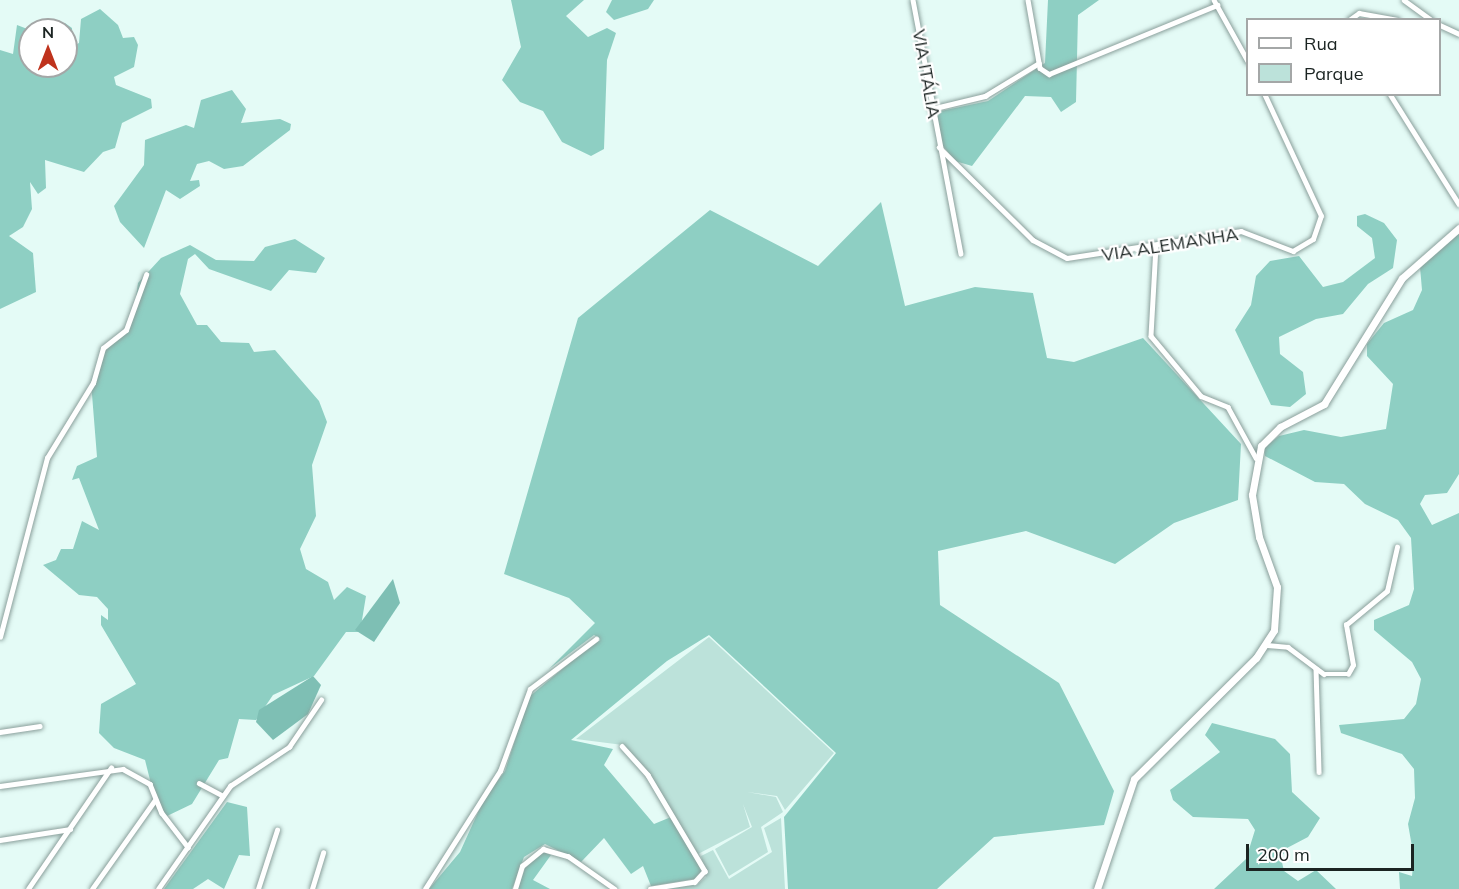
<!DOCTYPE html>
<html>
<head>
<meta charset="utf-8">
<style>
  body { margin:0 }
  #map { position:relative; width:1459px; height:889px; overflow:hidden; background:#e4fbf6; font-family:Mulish,sans-serif }
  div>[style] { position:absolute }
  .green>* { inset:0; background:#bce2da }
  .forest>* { inset:0; background:#8ecfc3 }
  .water>* { inset:0; background:#7ebfb4 }
  .roads { filter:drop-shadow(0 0 2px #8a9f9b) drop-shadow(0 0 2px #8a9f9b) }
  .minor>* { height:4.5px; margin:-2.25px; padding:0 2.25px; transform-origin:2.25px; border-radius:2.25px; background:#fff }
  .secondary>* { height:7px; margin:-3.5px; padding:0 3.5px; transform-origin:3.5px; border-radius:3.5px; background:#fff }
  span { translate:-50% -50%; white-space:nowrap; text-align:center; line-height:1.15; -webkit-text-stroke:4.5px #fff; paint-order:stroke }
  .street-label { font-size:18px; color:#1b2422 }
  .legend { position:absolute; left:1246px; top:18px; width:195px; height:78px; box-sizing:border-box; background:#fff; border:2px solid #a4a7a7; margin:0; padding:8px 10px; list-style:none; font-size:18px; color:#1b2422 }
  .legend li { display:flex; align-items:center; gap:12px; height:30px }
  .legend b { width:30px; border:2px solid #a4a7a7 }
  .north { position:absolute; left:18px; top:18px; width:60px; height:60px; box-sizing:border-box; background:#fff; border:2px solid #a4a7a7; border-radius:50%; rotate:0deg; font-size:16px; font-weight:700; line-height:24px; text-align:center; color:#1b2422 }
  .north::after { content:''; display:block; margin:auto; width:21px; height:27px; background:#bf331d; clip-path:polygon(50% 0,100% 100%,50% 72%,0 100%) }
  .scale { position:absolute; left:1246px; top:844px; width:168px; height:27px; box-sizing:border-box; border:3px solid #1b2422; border-top:0; padding-left:8px; font-size:18px; line-height:21px; white-space:nowrap; color:#1b2422; -webkit-text-stroke:4px #fff; paint-order:stroke }
</style>
</head>
<body>
<div id="map">
  <div class="green">
    <div style="clip-path:polygon(709px 637px,834px 753px,785px 810px,777px 796px,747px 792px,776px 797px,783px 812px,761px 827px,768px 852px,729px 876px,715px 849px,752px 827px,743px 804px,750px 827px,698px 854px,648px 772px,623px 745px,576px 739px)"></div>
    <div style="clip-path:polygon(781px 818px,785px 889px,661px 889px,697px 885px,706px 877px,701px 856px,713px 850px,729px 879px,772px 852px,764px 828px)"></div>
  </div>
  <div class="forest">
    <div style="clip-path:polygon(511px 0,584px 0,566px 16px,588px 37px,607px 28px,616px 33px,607px 60px,604px 149px,591px 156px,562px 142px,543px 111px,520px 102px,502px 80px,521px 47px)"></div>
    <div style="clip-path:polygon(612px 0,654px 0,648px 9px,614px 20px,606px 12px)"></div>
    <div style="clip-path:polygon(1048px 0,1099px 0,1078px 15px,1076px 102px,1061px 112px,1051px 97px,1025px 96px,972px 166px,955px 161px,936px 137px,936px 112px,988px 101px,1045px 63px)"></div>
    <div style="clip-path:polygon(100px 9px,118px 25px,123px 38px,134px 37px,138px 45px,134px 67px,114px 77px,116px 85px,151px 99px,152px 108px,122px 123px,115px 148px,103px 152px,84px 172px,45px 160px,46px 188px,38px 194px,30px 182px,32px 209px,23px 227px,9px 236px,33px 253px,36px 292px,0 309px,0 50px,13px 54px,17px 25px,30px 30px,30px 66px,66px 66px,65px 23px,72px 28px,73px 46px,79px 43px,81px 19px)"></div>
    <div style="clip-path:polygon(232px 90px,246px 109px,241px 123px,280px 119px,291px 124px,290px 130px,243px 166px,224px 169px,209px 161px,197px 164px,190px 181px,199px 180px,200px 186px,180px 199px,166px 190px,144px 248px,120px 222px,114px 206px,144px 165px,145px 140px,186px 125px,194px 128px,201px 100px)"></div>
    <div style="clip-path:polygon(881px 202px,905px 306px,975px 287px,1033px 293px,1047px 358px,1074px 362px,1143px 338px,1241px 444px,1238px 500px,1174px 523px,1115px 564px,1026px 531px,938px 551px,940px 605px,1059px 683px,1114px 791px,1104px 825px,994px 837px,937px 889px,788px 889px,784px 817px,836px 753px,709px 635px,667px 661px,571px 740px,613px 749px,604px 765px,654px 824px,671px 817px,702px 871px,694px 879px,651px 886px,643px 866px,631px 874px,604px 838px,581px 862px,545px 844px,524px 857px,512px 889px,429px 889px,460px 852px,484px 799px,505px 771px,529px 697px,599px 638px,594px 635px,549px 669px,595px 623px,569px 598px,504px 574px,578px 318px,710px 210px,818px 266px)"></div>
    <div style="clip-path:polygon(1365px 214px,1384px 223px,1397px 240px,1393px 268px,1368px 284px,1343px 314px,1316px 319px,1279px 337px,1280px 354px,1303px 372px,1306px 394px,1290px 407px,1271px 405px,1235px 330px,1251px 305px,1256px 276px,1270px 261px,1299px 256px,1323px 287px,1343px 282px,1375px 258px,1372px 238px,1357px 226px,1357px 216px)"></div>
    <div style="clip-path:polygon(1459px 226px,1459px 474px,1447px 493px,1425px 495px,1420px 504px,1432px 525px,1459px 513px,1459px 889px,1400px 889px,1399px 872px,1412px 876px,1414px 858px,1408px 824px,1415px 798px,1414px 769px,1402px 754px,1341px 733px,1339px 725px,1404px 719px,1416px 704px,1421px 679px,1412px 662px,1374px 630px,1374px 620px,1409px 605px,1414px 589px,1411px 538px,1398px 520px,1365px 504px,1344px 484px,1315px 482px,1265px 456px,1264px 448px,1279px 436px,1304px 430px,1341px 437px,1386px 429px,1393px 384px,1367px 356px,1367px 344px,1384px 323px,1413px 310px,1422px 290px,1420px 267px)"></div>
    <div style="clip-path:polygon(295px 239px,325px 258px,316px 273px,289px 270px,271px 291px,209px 269px,195px 254px,188px 259px,180px 294px,197px 325px,207px 325px,221px 342px,249px 343px,254px 352px,275px 350px,319px 401px,327px 422px,312px 465px,316px 516px,300px 549px,306px 569px,328px 582px,334px 600px,347px 587px,366px 596px,360px 632px,346px 632px,314px 676px,273px 695px,256px 720px,239px 719px,228px 758px,219px 760px,192px 804px,167px 816px,158px 812px,145px 760px,114px 748px,99px 733px,101px 704px,136px 684px,101px 625px,101px 615px,108px 620px,108px 609px,97px 597px,79px 595px,43px 565px,56px 560px,61px 549px,73px 549px,82px 521px,99px 530px,79px 478px,72px 480px,77px 466px,97px 457px,91px 382px,103px 347px,123px 331px,134px 311px,138px 283px,161px 258px,190px 245px,216px 260px,254px 261px,265px 247px)"></div>
    <div style="clip-path:polygon(1212px 723px,1275px 739px,1290px 754px,1292px 792px,1320px 818px,1308px 837px,1287px 848px,1281px 858px,1284px 871px,1298px 881px,1316px 870px,1336px 889px,1214px 889px,1246px 859px,1255px 830px,1248px 819px,1193px 817px,1173px 800px,1170px 790px,1220px 752px,1205px 735px)"></div>
    <div style="clip-path:polygon(227px 802px,247px 807px,250px 856px,239px 855px,224px 889px,208px 879px,193px 889px,164px 889px)"></div>
    <div style="clip-path:polygon(543px 852px,551px 855px,533px 880px,550px 889px,518px 889px,525px 868px)"></div>
  </div>
  <div class="water">
    <div style="clip-path:polygon(393px 579px,400px 603px,374px 642px,355px 630px)"></div>
    <div style="clip-path:polygon(313px 676px,321px 685px,308px 714px,273px 740px,256px 722px,259px 710px)"></div>
  </div>
  <div class="roads">
    <div class="minor">
      <div style="left:913px;top:0;width:258px;rotate:79.3deg"></div>
      <div style="left:1028px;top:0;width:69px;rotate:80deg"></div>
      <div style="left:1040px;top:68px;width:11px;rotate:34deg"></div>
      <div style="left:1049px;top:74px;width:182px;rotate:-22.3deg"></div>
      <div style="left:1214px;top:0;width:70px;rotate:60.9deg"></div>
      <div style="left:1404px;top:0;width:34px;rotate:36deg"></div>
      <div style="left:1349px;top:20px;width:12px;rotate:-35deg"></div>
      <div style="left:1359px;top:13px;width:39px;rotate:10deg"></div>
      <div style="left:1440px;top:25px;width:21px;rotate:25deg"></div>
      <div style="left:1390px;top:94px;width:130px;rotate:57.9deg"></div>
      <div style="left:931px;top:109px;width:56px;rotate:-13.5deg"></div>
      <div style="left:985px;top:96px;width:63px;rotate:-31.4deg"></div>
      <div style="left:939px;top:147px;width:132px;rotate:44.7deg"></div>
      <div style="left:1033px;top:240px;width:38px;rotate:28deg"></div>
      <div style="left:1067px;top:258px;width:176px;rotate:-8.8deg"></div>
      <div style="left:1241px;top:231px;width:56px;rotate:21deg"></div>
      <div style="left:1293px;top:251px;width:23px;rotate:-31deg"></div>
      <div style="left:1313px;top:239px;width:24px;rotate:-71deg"></div>
      <div style="left:1321px;top:216px;width:135px;rotate:-115deg"></div>
      <div style="left:1156px;top:246px;width:90px;rotate:93.2deg"></div>
      <div style="left:1151px;top:336px;width:78px;rotate:50.2deg"></div>
      <div style="left:1201px;top:396px;width:29px;rotate:22deg"></div>
      <div style="left:1228px;top:407px;width:58px;rotate:61.2deg"></div>
      <div style="left:0;top:637px;width:185px;rotate:-75.3deg"></div>
      <div style="left:47px;top:458px;width:88px;rotate:-58.5deg"></div>
      <div style="left:93px;top:383px;width:36px;rotate:-74deg"></div>
      <div style="left:103px;top:348px;width:29px;rotate:-38deg"></div>
      <div style="left:126px;top:330px;width:59px;rotate:-70deg"></div>
      <div style="left:1267px;top:645px;width:21px;rotate:5deg"></div>
      <div style="left:1288px;top:647px;width:45px;rotate:36.9deg"></div>
      <div style="left:1324px;top:674px;width:24px"></div>
      <div style="left:1348px;top:674px;width:10px;rotate:-61deg"></div>
      <div style="left:1353px;top:665px;width:41px;rotate:-99.9deg"></div>
      <div style="left:1346px;top:625px;width:53px;rotate:-39.7deg"></div>
      <div style="left:1387px;top:591px;width:45px;rotate:-77.2deg"></div>
      <div style="left:1316px;top:669px;width:103px;rotate:88.3deg"></div>
      <div style="left:0;top:732px;width:40px;rotate:-8.5deg"></div>
      <div style="left:622px;top:746px;width:39px;rotate:48deg"></div>
      <div style="left:648px;top:775px;width:112px;rotate:59.3deg"></div>
      <div style="left:705px;top:871px;width:15px;rotate:132deg"></div>
      <div style="left:695px;top:882px;width:45px;rotate:171deg"></div>
      <div style="left:199px;top:783px;width:27px;rotate:28deg"></div>
      <div style="left:0;top:786px;width:124px;rotate:-7.9deg"></div>
      <div style="left:123px;top:769px;width:31px;rotate:29deg"></div>
      <div style="left:150px;top:784px;width:31px;rotate:68deg"></div>
      <div style="left:162px;top:813px;width:43px;rotate:52.6deg"></div>
      <div style="left:0;top:840px;width:71px;rotate:-8.9deg"></div>
      <div style="left:28px;top:889px;width:147px;rotate:-55.6deg"></div>
      <div style="left:92px;top:889px;width:109px;rotate:-54.7deg"></div>
      <div style="left:158px;top:889px;width:126px;rotate:-55deg"></div>
      <div style="left:230px;top:786px;width:71px;rotate:-33.5deg"></div>
      <div style="left:289px;top:747px;width:57px;rotate:-55.8deg"></div>
      <div style="left:258px;top:889px;width:62px;rotate:-72.1deg"></div>
      <div style="left:312px;top:889px;width:38px;rotate:-73deg"></div>
      <div style="left:425px;top:889px;width:140px;rotate:-57.6deg"></div>
      <div style="left:500px;top:771px;width:87px;rotate:-69.9deg"></div>
      <div style="left:530px;top:689px;width:83px;rotate:-37.1deg"></div>
      <div style="left:515px;top:889px;width:24px;rotate:-73deg"></div>
      <div style="left:522px;top:866px;width:27px;rotate:-39deg"></div>
      <div style="left:543px;top:849px;width:26px;rotate:16deg"></div>
      <div style="left:568px;top:856px;width:57px;rotate:35.1deg"></div>
    </div>
    <div class="secondary">
      <div style="left:1097px;top:889px;width:116px;rotate:-71.4deg"></div>
      <div style="left:1134px;top:779px;width:172px;rotate:-44.8deg"></div>
      <div style="left:1256px;top:658px;width:33px;rotate:-57deg"></div>
      <div style="left:1274px;top:630px;width:43px;rotate:-86deg"></div>
      <div style="left:1277px;top:587px;width:53px;rotate:-109.8deg"></div>
      <div style="left:1259px;top:537px;width:43px;rotate:-99.5deg"></div>
      <div style="left:1252px;top:495px;width:50px;rotate:-79.6deg"></div>
      <div style="left:1261px;top:446px;width:27px;rotate:-45deg"></div>
      <div style="left:1280px;top:427px;width:50px;rotate:-27.6deg"></div>
      <div style="left:1324px;top:404px;width:148px;rotate:-58.2deg"></div>
      <div style="left:1402px;top:278px;width:76px;rotate:-41.3deg"></div>
    </div>
  </div>
  <div class="street-label">
    <span style="left:926px;top:74px;rotate:80deg">VIA ITÁLIA</span>
    <span style="left:1170px;top:245px;rotate:-9deg">VIA ALEMANHA</span>
  </div>
  <ul class="legend">
  <li><b style="height:8px;background:#fff"></b>Rua</li>
  <li><b style="height:16px;background:#bce2da"></b>Parque</li>
  </ul>
  <div class="north">N</div>
  <div class="scale">200 m</div>
</div>
</body>
</html>
